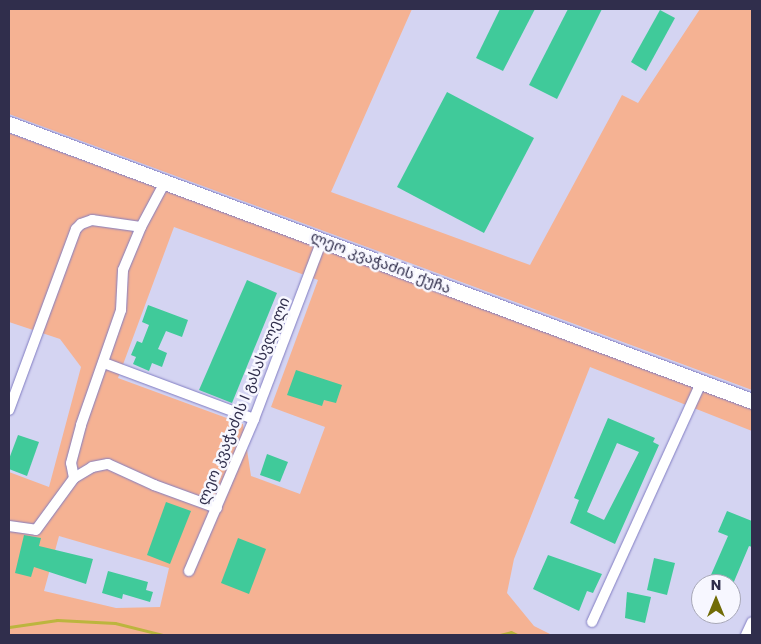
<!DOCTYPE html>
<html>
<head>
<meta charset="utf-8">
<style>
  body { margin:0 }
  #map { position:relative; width:761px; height:644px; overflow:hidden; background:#d4d4f2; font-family:Poppins,"Noto Sans Georgian",sans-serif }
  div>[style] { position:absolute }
  .green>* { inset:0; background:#f5b293 }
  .stream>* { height:3px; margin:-1.5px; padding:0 1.5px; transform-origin:1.5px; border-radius:1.5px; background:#bcb53e }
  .building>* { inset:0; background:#40ca9a }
  .roads { filter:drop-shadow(0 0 1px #807cc2) drop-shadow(0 0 1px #807cc2) }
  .street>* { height:10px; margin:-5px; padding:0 5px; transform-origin:5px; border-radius:5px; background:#fff }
  .secondary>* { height:15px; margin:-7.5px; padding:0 7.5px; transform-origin:7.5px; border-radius:7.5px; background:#fff }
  span { translate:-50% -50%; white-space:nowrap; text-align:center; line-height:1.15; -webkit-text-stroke:5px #f7f7ff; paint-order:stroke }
  .street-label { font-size:15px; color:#302e4c }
  .frame { position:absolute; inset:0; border:10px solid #302e4c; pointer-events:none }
  .north { position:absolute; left:691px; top:574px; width:50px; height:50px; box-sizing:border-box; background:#f7f7ff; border:1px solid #a7a7b7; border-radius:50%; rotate:0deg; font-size:14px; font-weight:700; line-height:20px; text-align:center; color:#302e4c }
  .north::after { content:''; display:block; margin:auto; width:18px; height:22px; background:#716c07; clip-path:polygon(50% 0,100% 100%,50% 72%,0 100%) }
</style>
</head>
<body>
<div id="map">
  <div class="green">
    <div style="clip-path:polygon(9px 9px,412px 9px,331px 192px,530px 265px,622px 95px,638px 103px,700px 9px,752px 9px,752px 390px,9px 114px)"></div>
    <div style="clip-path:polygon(evenodd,9px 133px,752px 407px,752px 431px,590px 367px,514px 559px,507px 593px,534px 626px,552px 635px,9px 635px,9px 472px,49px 487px,81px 367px,60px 339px,9px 322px,9px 133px,174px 227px,318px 280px,271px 407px,325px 427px,300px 494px,251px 476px,243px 424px,118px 378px,174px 227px,9px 133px,59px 536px,169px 568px,160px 607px,116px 608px,44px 591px,59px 536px)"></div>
  </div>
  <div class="stream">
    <div style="left:9px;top:627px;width:49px;rotate:-8.3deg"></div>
    <div style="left:57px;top:620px;width:58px;rotate:3deg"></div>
    <div style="left:115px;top:623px;width:49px;rotate:14deg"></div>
    <div style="left:500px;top:635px;width:11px;rotate:-15deg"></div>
    <div style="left:511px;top:632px;width:7px;rotate:27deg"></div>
  </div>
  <div class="building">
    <div style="clip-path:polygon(500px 9px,535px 9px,503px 71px,476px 58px)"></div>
    <div style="clip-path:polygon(568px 9px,602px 9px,557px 99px,529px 85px)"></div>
    <div style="clip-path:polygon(660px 10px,675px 18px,646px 71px,631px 62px)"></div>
    <div style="clip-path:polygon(447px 92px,534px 138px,484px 233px,397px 187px)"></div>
    <div style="clip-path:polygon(247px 280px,277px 293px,232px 403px,199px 390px)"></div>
    <div style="clip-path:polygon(148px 305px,188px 320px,182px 337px,166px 331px,158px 349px,167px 353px,162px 367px,152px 363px,149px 371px,133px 364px,136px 357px,131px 355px,137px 341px,142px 343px,149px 325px,142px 322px)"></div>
    <div style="clip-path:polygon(296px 370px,342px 385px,336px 403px,324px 400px,322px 406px,287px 395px)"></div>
    <div style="clip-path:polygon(evenodd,608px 418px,655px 438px,653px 442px,659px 445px,615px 544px,570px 523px,579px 500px,574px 498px,608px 418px,617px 443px,639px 452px,604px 520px,587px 512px,617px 443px)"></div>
    <div style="clip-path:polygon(18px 435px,39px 442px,27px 476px,9px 469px,9px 459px)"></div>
    <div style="clip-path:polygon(267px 454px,288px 462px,280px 482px,260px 475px)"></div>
    <div style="clip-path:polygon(166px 502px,191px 511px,170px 564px,147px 555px)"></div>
    <div style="clip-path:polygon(727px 511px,752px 521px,752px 547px,749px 546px,733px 584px,707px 584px,728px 536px,718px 532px)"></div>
    <div style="clip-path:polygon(24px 535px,41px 538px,39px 546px,93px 559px,86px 584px,34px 567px,31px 577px,15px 573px)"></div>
    <div style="clip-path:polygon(238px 538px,266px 549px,249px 594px,221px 583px)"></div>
    <div style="clip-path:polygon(548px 555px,602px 574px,593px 593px,587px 591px,579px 611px,533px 589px)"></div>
    <div style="clip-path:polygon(654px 558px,675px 563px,667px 595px,647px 590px)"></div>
    <div style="clip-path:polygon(108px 571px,148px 582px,146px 590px,153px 592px,150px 602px,123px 594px,122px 599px,102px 593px)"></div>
    <div style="clip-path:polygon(627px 592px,651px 597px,645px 623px,625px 618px)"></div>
  </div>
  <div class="roads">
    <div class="street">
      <div style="left:104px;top:363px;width:160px;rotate:20.5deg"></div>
      <div style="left:9px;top:410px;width:193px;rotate:-69.7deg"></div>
      <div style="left:76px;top:229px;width:7px;rotate:-45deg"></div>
      <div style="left:81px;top:224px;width:12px;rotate:-20deg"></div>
      <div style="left:92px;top:220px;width:49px;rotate:8.1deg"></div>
      <div style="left:141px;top:227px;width:51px;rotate:-61.9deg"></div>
      <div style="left:74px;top:478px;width:15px;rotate:-101deg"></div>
      <div style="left:71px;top:463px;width:39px;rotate:-75deg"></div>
      <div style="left:81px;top:425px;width:122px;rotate:-70.8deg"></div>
      <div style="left:121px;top:310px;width:40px;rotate:-87.1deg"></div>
      <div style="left:123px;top:270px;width:47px;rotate:-67.3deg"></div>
      <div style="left:9px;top:526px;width:27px;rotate:8deg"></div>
      <div style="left:36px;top:530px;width:64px;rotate:-53.8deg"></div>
      <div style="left:74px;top:478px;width:21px;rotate:-31deg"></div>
      <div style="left:92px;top:467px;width:16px;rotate:-11deg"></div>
      <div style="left:108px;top:464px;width:51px;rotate:24.5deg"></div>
      <div style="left:154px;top:485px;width:67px;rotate:20.1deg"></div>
      <div style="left:189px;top:571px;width:165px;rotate:-66.8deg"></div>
      <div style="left:254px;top:419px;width:191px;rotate:-69.2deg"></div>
      <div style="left:592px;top:622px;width:263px;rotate:-65.5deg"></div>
      <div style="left:746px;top:635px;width:14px;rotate:-65deg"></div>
    </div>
    <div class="secondary">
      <div style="left:9px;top:124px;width:793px;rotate:20.45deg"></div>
    </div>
  </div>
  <div class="street-label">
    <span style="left:381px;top:262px;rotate:21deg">ლეო კვაჭაძის ქუჩა</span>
    <span style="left:243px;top:401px;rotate:-68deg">ლეო კვაჭაძის I გასასვლელი</span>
  </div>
  <div class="frame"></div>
  <div class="north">N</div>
</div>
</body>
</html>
